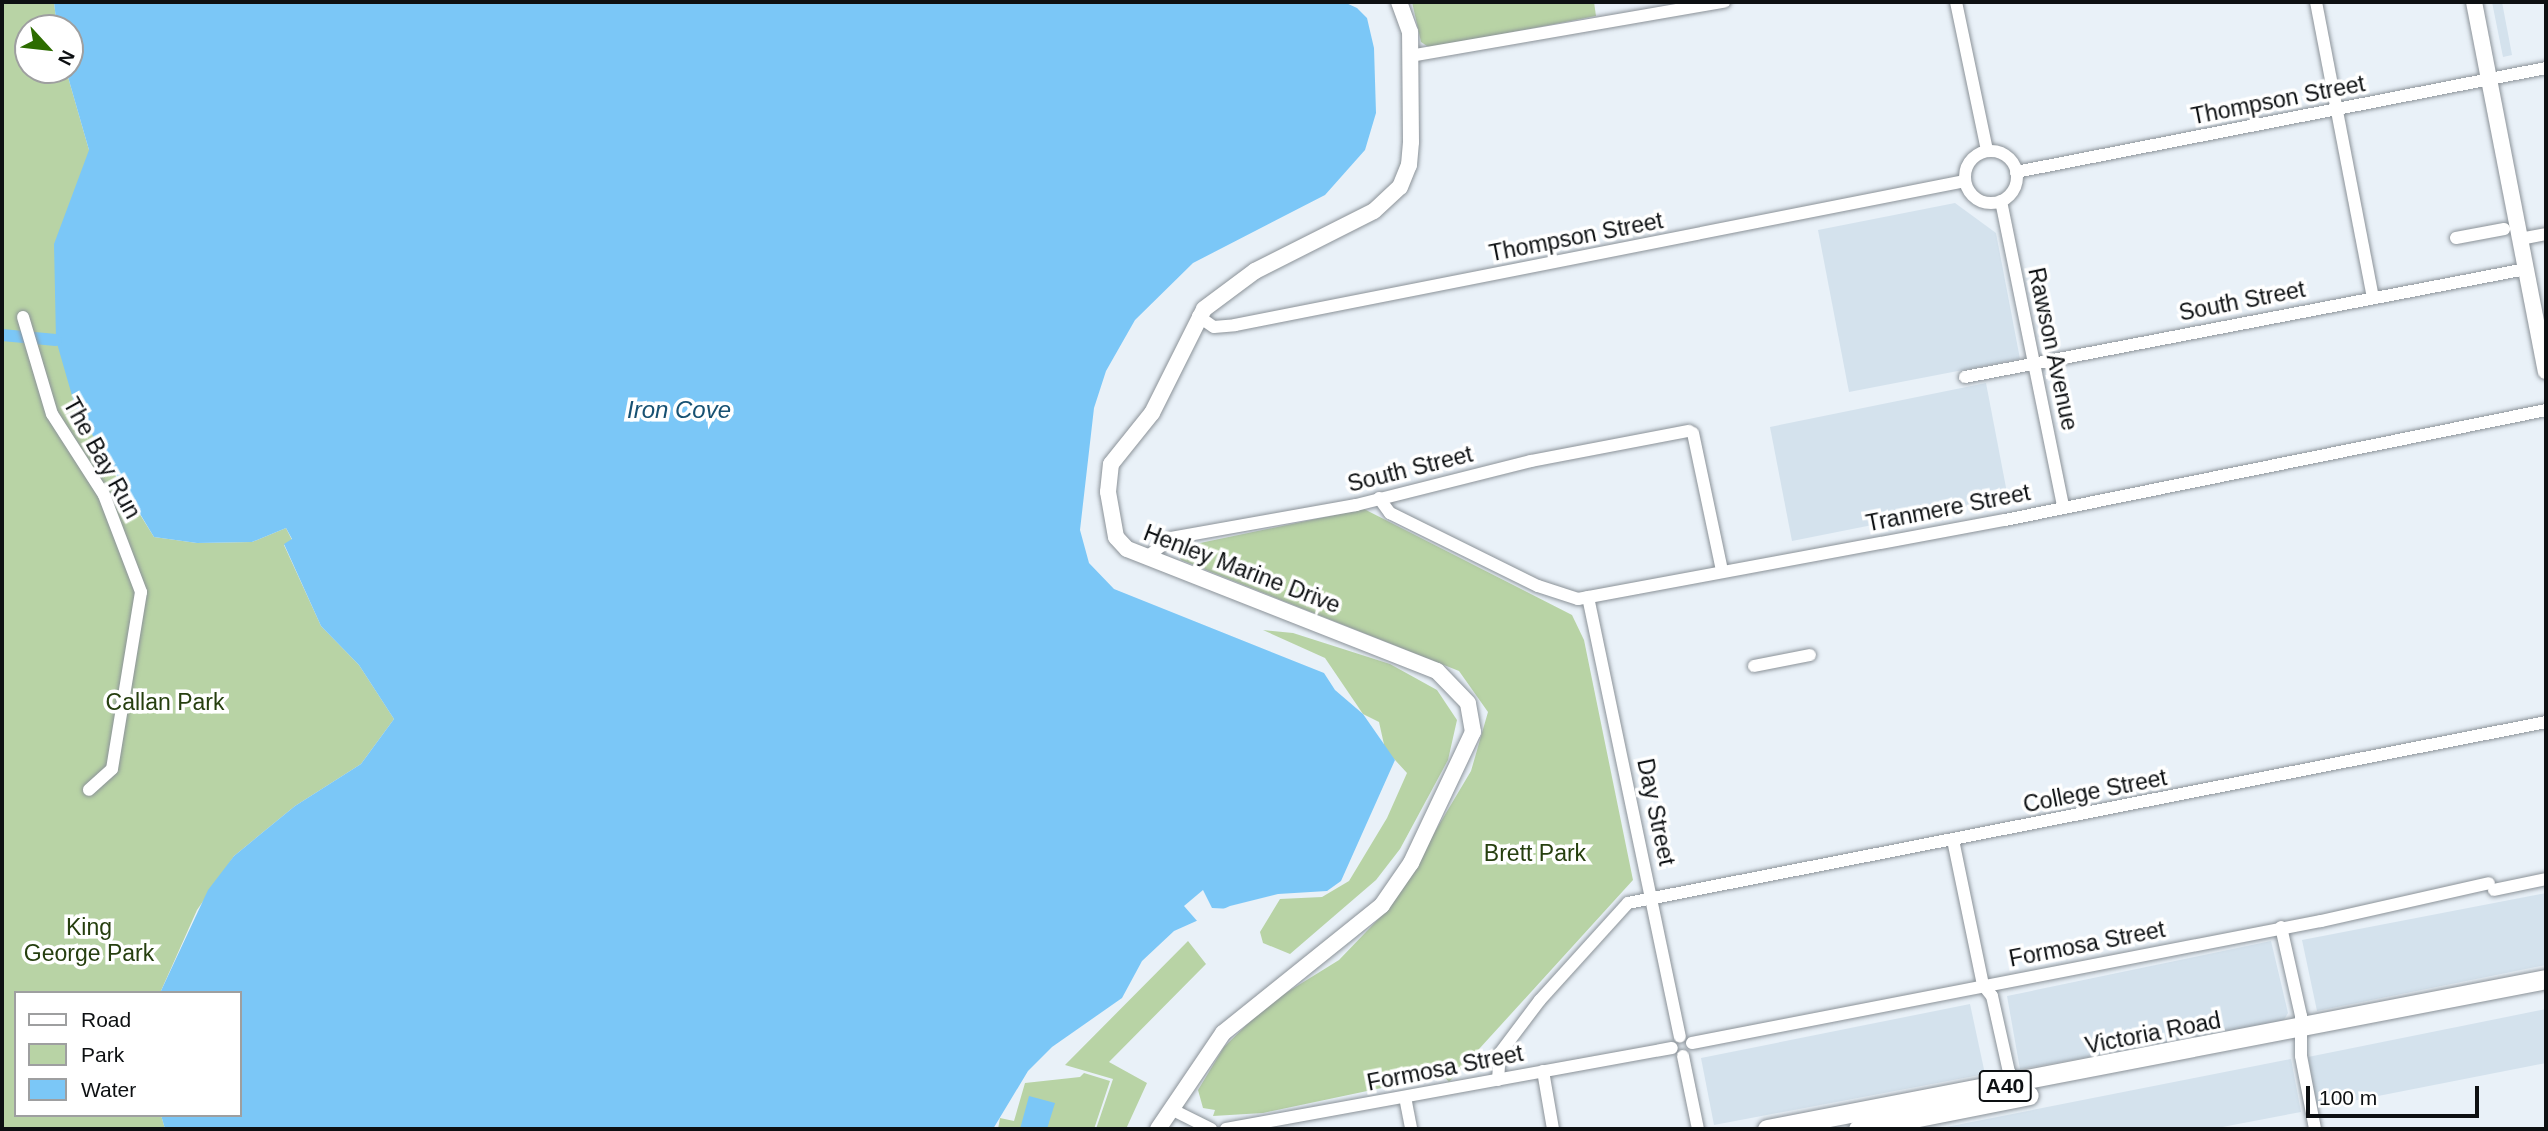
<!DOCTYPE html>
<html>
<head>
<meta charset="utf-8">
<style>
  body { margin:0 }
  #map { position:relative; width:2548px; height:1131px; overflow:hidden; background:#e9f1f8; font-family:Arial,sans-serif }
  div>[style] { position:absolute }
  .built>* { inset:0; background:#d4e2ed }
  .green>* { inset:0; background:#b8d3a5 }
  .water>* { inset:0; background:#7bc7f7 }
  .pier>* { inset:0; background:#e9f1f8 }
  .canal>* { height:12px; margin:-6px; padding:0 6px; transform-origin:6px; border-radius:6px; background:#7bc7f7 }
  .roads { filter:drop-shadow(0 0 2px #8b9298) drop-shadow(0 0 2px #8b9298) }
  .minor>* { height:12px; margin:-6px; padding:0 6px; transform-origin:6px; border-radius:6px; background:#fff }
  .minor>.ring { margin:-6px; padding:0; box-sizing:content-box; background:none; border:12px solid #fff; border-radius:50% }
  .major>* { height:16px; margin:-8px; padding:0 8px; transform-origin:8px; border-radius:8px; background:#fff }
  .highway>* { height:19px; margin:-9.5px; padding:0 9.5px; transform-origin:9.5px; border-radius:9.5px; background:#fff }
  span { translate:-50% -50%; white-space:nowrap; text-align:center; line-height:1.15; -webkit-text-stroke:7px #fff; paint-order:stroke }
  .shield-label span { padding:2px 5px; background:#fff; border:2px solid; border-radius:5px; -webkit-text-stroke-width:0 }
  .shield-label { font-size:21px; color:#0d1012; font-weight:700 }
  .street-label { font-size:23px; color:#0d1012 }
  .park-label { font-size:23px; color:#263f0f }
  .water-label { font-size:24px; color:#175172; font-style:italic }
  .frame { position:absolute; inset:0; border:4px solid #0d1012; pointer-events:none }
  .legend { position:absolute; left:14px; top:991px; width:228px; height:126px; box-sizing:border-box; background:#fff; border:2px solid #9e9fa0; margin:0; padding:9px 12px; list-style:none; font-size:21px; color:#0d1012 }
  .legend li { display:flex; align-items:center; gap:14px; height:35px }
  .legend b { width:35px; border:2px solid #9e9fa0 }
  .north { position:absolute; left:14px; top:14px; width:70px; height:70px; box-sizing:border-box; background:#fff; border:2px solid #9e9fa0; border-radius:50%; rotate:117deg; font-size:19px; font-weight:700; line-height:28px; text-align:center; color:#0d1012 }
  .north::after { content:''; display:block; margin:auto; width:24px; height:32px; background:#2d6c00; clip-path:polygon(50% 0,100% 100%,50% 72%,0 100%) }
  .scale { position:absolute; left:2306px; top:1086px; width:173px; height:32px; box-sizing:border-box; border:4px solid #0d1012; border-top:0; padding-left:9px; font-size:21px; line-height:24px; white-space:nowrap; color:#0d1012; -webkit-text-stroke:5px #fff; paint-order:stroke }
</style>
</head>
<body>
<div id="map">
  <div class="built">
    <div style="clip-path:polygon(2492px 2px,2502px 2px,2512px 55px,2503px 57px)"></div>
    <div style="clip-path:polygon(1955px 203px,1996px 233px,2020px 359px,1849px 392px,1818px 230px)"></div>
    <div style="clip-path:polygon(1986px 383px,2008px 498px,1792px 541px,1770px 427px)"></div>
    <div style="clip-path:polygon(2546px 893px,2546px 965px,2317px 1011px,2302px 940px)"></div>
    <div style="clip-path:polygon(2271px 941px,2288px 1013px,2282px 1023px,2020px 1069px,2007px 996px)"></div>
    <div style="clip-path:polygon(1970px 1004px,1985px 1074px,1714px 1125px,1701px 1058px)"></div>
    <div style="clip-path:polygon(2546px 1009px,2546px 1063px,2317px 1108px,2308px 1057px)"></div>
    <div style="clip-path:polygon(2291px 1059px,2301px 1112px,2212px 1129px,1936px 1129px)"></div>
  </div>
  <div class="green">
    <div style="clip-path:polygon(2px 2px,54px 2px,57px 28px,28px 28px,28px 70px,66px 70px,89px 150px,101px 452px,154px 537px,197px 543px,252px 542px,286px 528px,292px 540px,284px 545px,321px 626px,359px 665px,394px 719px,361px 764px,295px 806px,234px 856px,197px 910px,160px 993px,16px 993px,16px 1115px,161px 1115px,165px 1129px,2px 1129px)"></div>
    <div style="clip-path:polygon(1412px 2px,1594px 2px,1596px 16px,1430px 48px,1421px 42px)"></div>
    <div style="clip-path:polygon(1364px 509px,1572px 615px,1584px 640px,1633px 880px,1449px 1082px,1443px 1075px,1263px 1113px,1213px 1116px,1215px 1110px,1203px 1108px,1198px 1090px,1224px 1047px,1268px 1004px,1339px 960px,1390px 907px,1471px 771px,1488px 712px,1459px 671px,1181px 560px,1176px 548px)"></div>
    <div style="clip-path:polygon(1263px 630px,1293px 633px,1390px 664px,1437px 690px,1457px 720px,1448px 760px,1400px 849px,1376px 880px,1290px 954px,1263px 943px,1260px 932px,1280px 899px,1322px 897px,1349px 881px,1387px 818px,1407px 773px,1385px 749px,1379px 722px,1363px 714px,1325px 658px)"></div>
    <div style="clip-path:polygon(1188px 941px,1206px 964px,1109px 1062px,1147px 1083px,1126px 1129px,1096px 1129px,1113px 1079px,1065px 1065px)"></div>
    <div style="clip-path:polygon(1084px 1073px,1110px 1081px,1094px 1129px,998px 1129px,1000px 1118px,1014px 1121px,1025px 1083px,1080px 1077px)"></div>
  </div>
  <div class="water">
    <div style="clip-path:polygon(54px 2px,1344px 2px,1357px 8px,1367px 18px,1374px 48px,1376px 113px,1365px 150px,1325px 195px,1193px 263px,1135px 320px,1106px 371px,1094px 408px,1080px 530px,1089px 563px,1114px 589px,1324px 673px,1335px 690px,1363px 714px,1395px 760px,1341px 881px,1327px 891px,1278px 894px,1230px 906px,1174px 931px,1142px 961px,1122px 998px,1052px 1047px,1028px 1071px,993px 1129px,165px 1129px,161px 1115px,240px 1115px,240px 993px,160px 993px,208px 890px,234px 856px,295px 806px,361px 764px,394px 719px,359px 665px,321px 626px,284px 544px,292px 539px,286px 528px,252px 542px,197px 543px,154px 537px,75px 406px,56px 340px,54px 244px,89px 150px,66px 70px,70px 70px,70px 28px,57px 28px)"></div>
    <div style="clip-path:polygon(1029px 1096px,1055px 1103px,1047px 1129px,1020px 1129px)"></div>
  </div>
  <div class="pier">
    <div style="clip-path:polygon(1203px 890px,1212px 908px,1232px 909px,1198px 922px,1184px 906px)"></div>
  </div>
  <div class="canal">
    <div style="left:2px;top:335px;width:54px;rotate:5.3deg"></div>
  </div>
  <div class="roads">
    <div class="minor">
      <div style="left:1956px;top:2px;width:152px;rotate:78.2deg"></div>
      <div style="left:2316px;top:2px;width:300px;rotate:79.1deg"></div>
      <div style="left:1410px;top:56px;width:319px;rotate:-9.8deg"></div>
      <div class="ring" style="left:1965px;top:151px;width:40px;height:40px"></div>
      <div style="left:2016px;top:172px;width:540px;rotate:-11.1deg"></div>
      <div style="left:2001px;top:201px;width:311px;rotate:78.5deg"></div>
      <div style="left:2456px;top:238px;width:49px;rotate:-10.6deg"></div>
      <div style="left:2520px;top:239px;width:26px;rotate:-11deg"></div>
      <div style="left:1198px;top:316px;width:19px;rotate:35deg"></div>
      <div style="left:1214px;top:327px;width:21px;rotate:-5deg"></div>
      <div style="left:1235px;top:325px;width:744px;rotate:-11.16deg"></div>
      <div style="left:23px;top:317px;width:101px;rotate:73.4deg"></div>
      <div style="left:52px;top:414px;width:96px;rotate:57.3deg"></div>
      <div style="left:104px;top:495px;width:104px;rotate:69.1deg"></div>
      <div style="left:141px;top:592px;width:179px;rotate:99.3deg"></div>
      <div style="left:112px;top:769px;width:31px;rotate:138deg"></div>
      <div style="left:1965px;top:377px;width:571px;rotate:-10.9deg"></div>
      <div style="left:1693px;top:433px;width:141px;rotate:78.1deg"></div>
      <div style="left:1379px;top:498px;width:19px;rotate:54deg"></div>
      <div style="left:1390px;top:513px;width:165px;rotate:26.3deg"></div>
      <div style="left:1538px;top:586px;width:42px;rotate:18deg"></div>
      <div style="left:1578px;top:599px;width:434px;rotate:-10.5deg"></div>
      <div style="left:2005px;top:520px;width:552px;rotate:-11.49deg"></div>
      <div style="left:1147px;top:557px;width:31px;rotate:-38deg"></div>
      <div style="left:1171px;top:538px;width:188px;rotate:-10.1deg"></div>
      <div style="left:1356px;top:505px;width:180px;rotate:-14.1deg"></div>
      <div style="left:1531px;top:461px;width:161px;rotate:-10.8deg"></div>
      <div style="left:1588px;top:597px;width:449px;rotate:78.2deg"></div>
      <div style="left:1754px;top:666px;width:57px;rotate:-11.1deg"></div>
      <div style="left:1953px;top:840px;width:148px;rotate:78.3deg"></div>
      <div style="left:1983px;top:985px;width:14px;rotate:51deg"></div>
      <div style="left:1992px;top:996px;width:78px;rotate:77.4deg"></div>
      <div style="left:2009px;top:1072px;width:14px;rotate:51deg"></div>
      <div style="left:2494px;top:890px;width:53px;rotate:-11.9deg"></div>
      <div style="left:2281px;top:927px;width:91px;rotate:77.3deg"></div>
      <div style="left:2301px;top:1016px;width:40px;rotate:90deg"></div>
      <div style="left:2301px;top:1056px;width:74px;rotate:79.1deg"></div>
      <div style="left:1692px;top:1043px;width:641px;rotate:-10.98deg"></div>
      <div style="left:2321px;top:921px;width:172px;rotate:-12.7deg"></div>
      <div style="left:1683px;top:1056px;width:75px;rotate:78.4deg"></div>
      <div style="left:1543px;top:1071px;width:59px;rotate:80.2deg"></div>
      <div style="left:1498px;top:1080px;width:27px;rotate:-86deg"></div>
      <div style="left:1500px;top:1053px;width:66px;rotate:-53deg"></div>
      <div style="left:1540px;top:1000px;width:131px;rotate:-47.8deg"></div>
      <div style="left:1628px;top:903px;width:936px;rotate:-11.15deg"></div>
      <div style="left:1405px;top:1097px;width:33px;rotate:79deg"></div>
      <div style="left:1171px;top:1109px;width:45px;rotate:26.6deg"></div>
      <div style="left:1226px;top:1129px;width:453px;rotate:-10.3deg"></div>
    </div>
    <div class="major">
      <div style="left:2474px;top:2px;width:376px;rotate:79deg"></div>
      <div style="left:1158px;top:1129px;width:116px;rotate:-55.9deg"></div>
      <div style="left:1223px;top:1033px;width:204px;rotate:-38.8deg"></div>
      <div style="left:1382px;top:905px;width:51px;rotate:-55.4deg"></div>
      <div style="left:1411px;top:863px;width:145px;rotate:-64.7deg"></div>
      <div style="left:1473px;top:732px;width:29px;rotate:-100deg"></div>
      <div style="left:1468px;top:703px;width:45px;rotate:-134.1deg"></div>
      <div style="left:1437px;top:671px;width:333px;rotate:-158.5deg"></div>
      <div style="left:1127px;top:549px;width:16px;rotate:-133deg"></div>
      <div style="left:1116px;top:537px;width:46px;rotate:-100.1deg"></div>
      <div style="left:1108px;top:492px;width:28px;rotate:-84deg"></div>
      <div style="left:1111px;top:464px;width:65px;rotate:-51.2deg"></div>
      <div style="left:1152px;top:413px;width:116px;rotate:-63.4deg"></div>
      <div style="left:1204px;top:309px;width:64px;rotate:-36.7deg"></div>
      <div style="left:1255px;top:271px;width:133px;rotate:-26.8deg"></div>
      <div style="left:1374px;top:211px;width:35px;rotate:-43deg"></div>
      <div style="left:1400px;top:187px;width:24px;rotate:-68deg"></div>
      <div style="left:1409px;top:165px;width:23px;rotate:-85deg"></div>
      <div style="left:1411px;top:142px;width:110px;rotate:-90.5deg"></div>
      <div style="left:1410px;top:32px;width:32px;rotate:-110deg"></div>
    </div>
    <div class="highway">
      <div style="left:1767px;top:1129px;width:793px;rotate:-10.9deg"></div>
      <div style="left:1858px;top:1129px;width:174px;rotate:-11.2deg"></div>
    </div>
  </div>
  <div class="shield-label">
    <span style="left:2005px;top:1086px">A40</span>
  </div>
  <div class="street-label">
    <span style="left:2278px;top:100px;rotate:-11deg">Thompson Street</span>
    <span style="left:1576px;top:237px;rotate:-11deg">Thompson Street</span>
    <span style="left:2242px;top:301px;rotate:-11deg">South Street</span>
    <span style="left:2053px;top:349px;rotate:78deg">Rawson Avenue</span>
    <span style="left:102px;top:458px;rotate:61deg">The Bay Run</span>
    <span style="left:1410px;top:469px;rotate:-14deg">South Street</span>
    <span style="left:1948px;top:508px;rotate:-11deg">Tranmere Street</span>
    <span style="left:1242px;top:569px;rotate:21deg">Henley Marine Drive</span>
    <span style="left:2095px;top:791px;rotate:-11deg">College Street</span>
    <span style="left:1656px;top:812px;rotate:78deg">Day Street</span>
    <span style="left:2087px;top:944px;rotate:-11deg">Formosa Street</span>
    <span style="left:2153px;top:1033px;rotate:-11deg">Victoria Road</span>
    <span style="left:1445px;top:1068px;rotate:-11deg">Formosa Street</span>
  </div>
  <div class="park-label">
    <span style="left:165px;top:702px">Callan Park</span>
    <span style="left:1535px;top:853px">Brett Park</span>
    <span style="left:89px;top:940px">King<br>George Park</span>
  </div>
  <div class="water-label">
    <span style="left:679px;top:410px">Iron Cove</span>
  </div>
  <div class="frame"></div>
  <ul class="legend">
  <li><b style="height:9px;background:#fff"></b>Road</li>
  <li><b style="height:19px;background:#b8d3a5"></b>Park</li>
  <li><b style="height:19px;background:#7bc7f7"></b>Water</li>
  </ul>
  <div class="north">N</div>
  <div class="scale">100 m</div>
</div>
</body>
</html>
